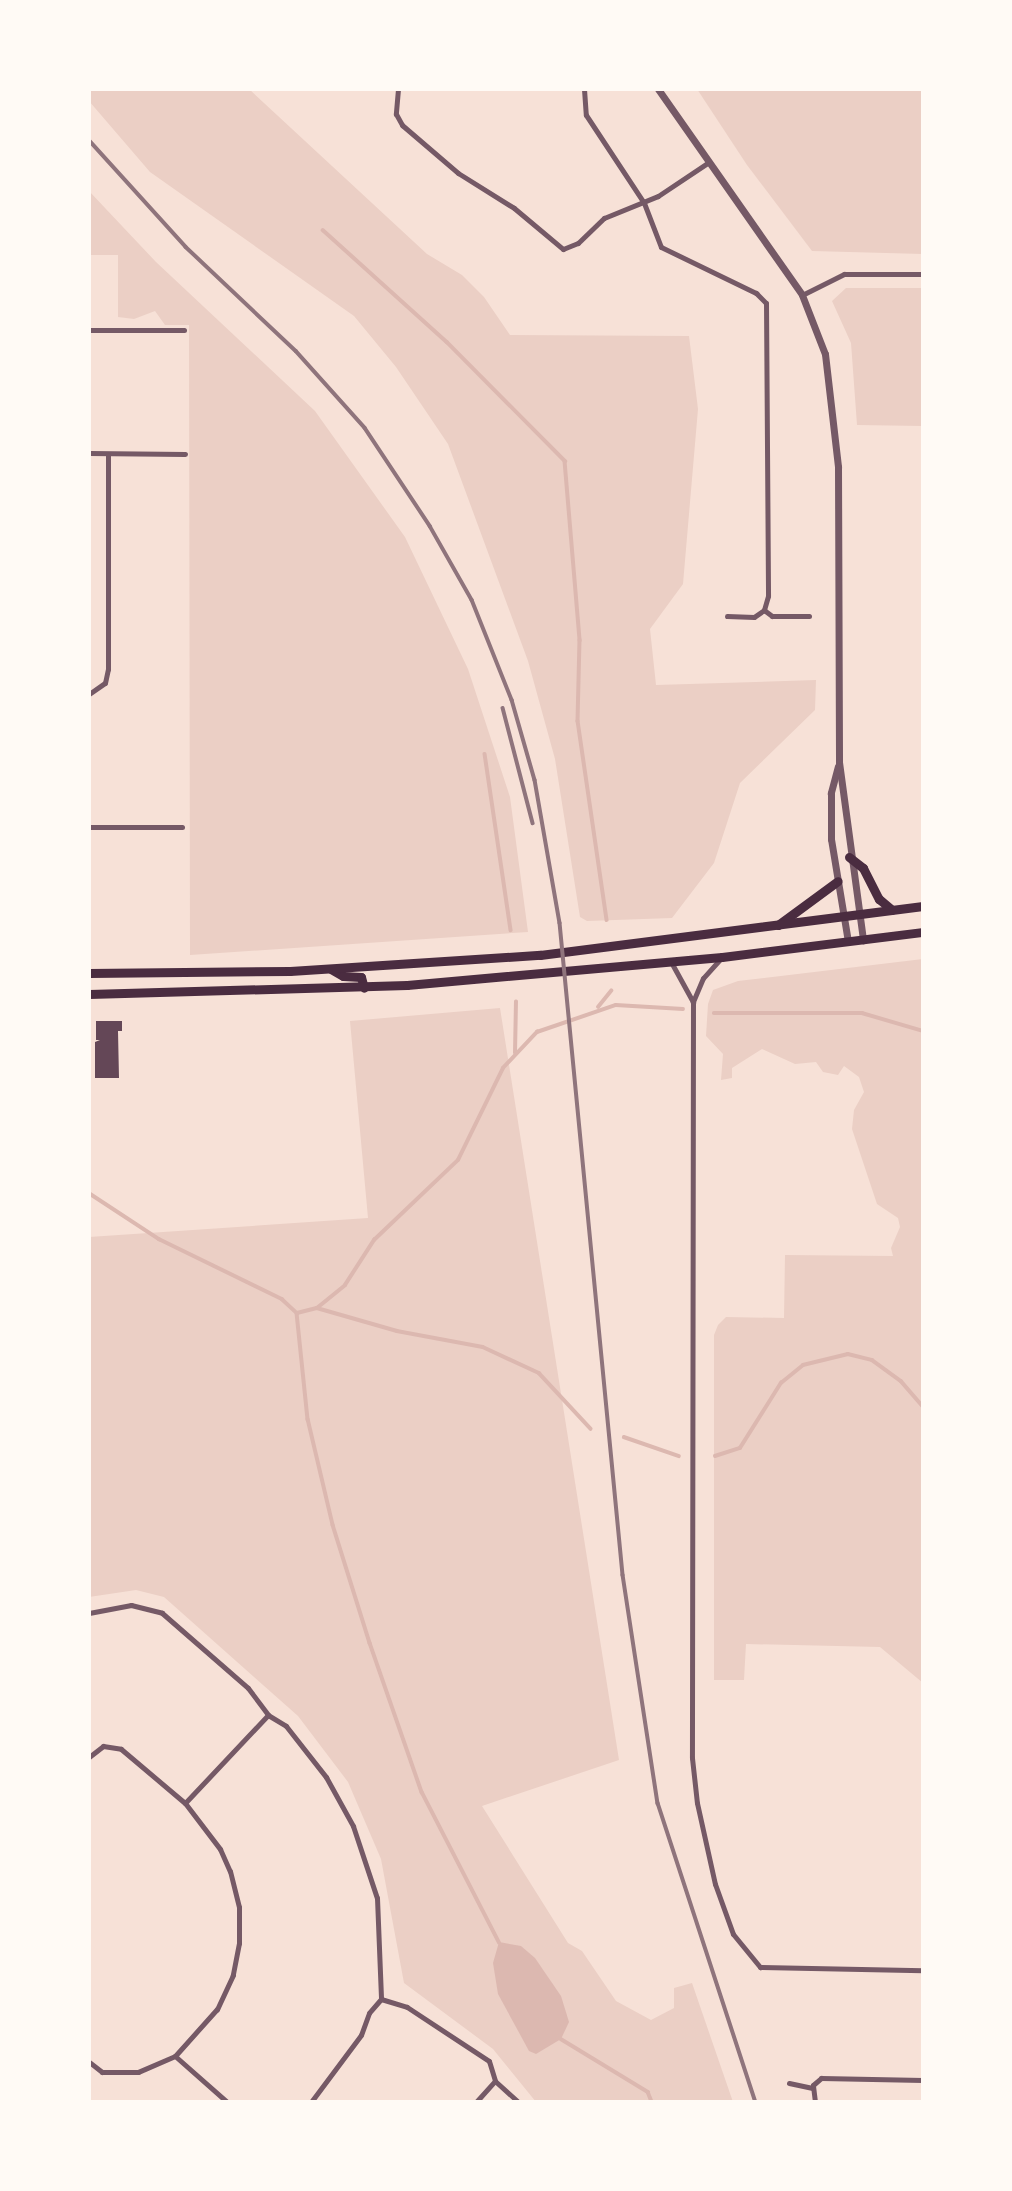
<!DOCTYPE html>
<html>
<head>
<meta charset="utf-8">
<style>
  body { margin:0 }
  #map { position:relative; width:1012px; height:2191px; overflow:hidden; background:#f7e1d7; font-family:"Varela Round",sans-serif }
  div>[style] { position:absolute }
  .green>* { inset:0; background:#ebcfc5 }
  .water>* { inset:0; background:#dcb8b0 }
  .stream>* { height:3.5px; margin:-1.75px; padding:0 1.75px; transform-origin:1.75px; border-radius:1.75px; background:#dcb8b0 }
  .building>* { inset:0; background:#644757 }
  .minor>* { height:5px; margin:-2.5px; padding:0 2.5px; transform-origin:2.5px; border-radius:2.5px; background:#755966 }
  .tertiary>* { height:7px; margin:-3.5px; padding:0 3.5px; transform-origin:3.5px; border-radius:3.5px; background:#755966 }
  .primary>* { height:9px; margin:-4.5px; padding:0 4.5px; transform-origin:4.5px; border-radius:4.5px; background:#4a2c40 }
  .rail>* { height:3.5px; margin:-1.75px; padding:0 1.75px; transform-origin:1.75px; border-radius:1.75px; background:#8f747c }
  span { translate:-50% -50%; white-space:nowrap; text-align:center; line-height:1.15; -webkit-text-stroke:7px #fffaf5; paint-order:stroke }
  .frame { position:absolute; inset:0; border:91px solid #fffaf5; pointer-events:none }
</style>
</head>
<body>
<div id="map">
  <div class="green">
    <div style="clip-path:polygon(89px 89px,249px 89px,427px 254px,462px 275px,484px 297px,510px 335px,689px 336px,698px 409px,683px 584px,650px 629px,656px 685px,816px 680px,815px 710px,740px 783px,714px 863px,672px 918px,587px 921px,580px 917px,555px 759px,528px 661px,448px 444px,396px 367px,354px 316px,150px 172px,89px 101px)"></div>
    <div style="clip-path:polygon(697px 89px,923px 89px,923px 254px,812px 251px,747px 165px)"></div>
    <div style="clip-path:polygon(89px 191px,156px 262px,315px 411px,405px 537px,468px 669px,510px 797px,528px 932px,190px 955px,189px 325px,165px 325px,155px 311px,134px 319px,118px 317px,118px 255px,89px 255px)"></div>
    <div style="clip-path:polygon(846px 288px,923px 288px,923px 426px,857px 425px,851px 343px,832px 301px)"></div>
    <div style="clip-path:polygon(923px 959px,923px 1683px,880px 1647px,746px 1644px,744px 1680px,714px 1680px,714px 1335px,718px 1325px,726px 1317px,784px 1318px,785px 1255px,893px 1256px,891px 1248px,900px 1227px,898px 1218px,877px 1204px,852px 1129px,854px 1110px,864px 1092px,859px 1077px,844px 1066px,838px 1075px,823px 1072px,816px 1062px,795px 1064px,762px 1049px,732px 1068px,732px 1078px,721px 1080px,723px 1054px,706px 1036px,708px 1004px,713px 990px,738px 981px)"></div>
    <div style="clip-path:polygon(500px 1008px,619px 1760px,482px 1806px,568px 1943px,582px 1951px,616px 2001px,651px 2020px,674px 2008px,674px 1988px,692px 1983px,733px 2102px,536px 2102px,493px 2049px,404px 1983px,381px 1859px,348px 1782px,298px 1716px,164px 1597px,136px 1590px,89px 1597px,89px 1237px,368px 1218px,350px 1021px)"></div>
  </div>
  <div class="water">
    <div style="clip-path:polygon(499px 1942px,521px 1946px,535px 1958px,561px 1996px,569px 2022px,561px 2039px,536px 2054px,529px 2051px,498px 1994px,493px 1963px)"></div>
  </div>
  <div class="stream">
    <div style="left:323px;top:230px;width:167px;rotate:42.1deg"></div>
    <div style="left:447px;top:342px;width:168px;rotate:45.2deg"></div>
    <div style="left:565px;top:461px;width:180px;rotate:85.2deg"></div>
    <div style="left:580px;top:640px;width:81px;rotate:91.4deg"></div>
    <div style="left:578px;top:721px;width:201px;rotate:81.7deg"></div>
    <div style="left:485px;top:754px;width:178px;rotate:81.6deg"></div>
    <div style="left:598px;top:1007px;width:21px;rotate:-51deg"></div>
    <div style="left:714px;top:1013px;width:148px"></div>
    <div style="left:862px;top:1013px;width:64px;rotate:16.4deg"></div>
    <div style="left:515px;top:1053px;width:51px;rotate:-88.9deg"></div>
    <div style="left:89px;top:1193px;width:84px;rotate:33.3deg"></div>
    <div style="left:159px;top:1239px;width:137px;rotate:26deg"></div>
    <div style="left:282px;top:1299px;width:21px;rotate:43deg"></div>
    <div style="left:297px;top:1313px;width:21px;rotate:-14deg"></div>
    <div style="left:317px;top:1308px;width:36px;rotate:-39deg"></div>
    <div style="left:345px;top:1285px;width:54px;rotate:-57.2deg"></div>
    <div style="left:374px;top:1240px;width:116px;rotate:-43.6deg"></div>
    <div style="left:458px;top:1160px;width:102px;rotate:-63.9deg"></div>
    <div style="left:503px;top:1068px;width:50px;rotate:-46.6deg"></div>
    <div style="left:537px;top:1032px;width:83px;rotate:-18.9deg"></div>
    <div style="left:616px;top:1005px;width:67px;rotate:3.4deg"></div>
    <div style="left:317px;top:1308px;width:83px;rotate:16deg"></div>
    <div style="left:397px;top:1331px;width:87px;rotate:10.5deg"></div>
    <div style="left:483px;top:1347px;width:62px;rotate:24.9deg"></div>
    <div style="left:539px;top:1373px;width:76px;rotate:47.1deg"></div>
    <div style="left:297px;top:1313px;width:107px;rotate:84.1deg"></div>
    <div style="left:308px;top:1419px;width:109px;rotate:76.7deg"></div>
    <div style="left:333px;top:1525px;width:124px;rotate:72.6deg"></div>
    <div style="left:370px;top:1643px;width:158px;rotate:70.8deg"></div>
    <div style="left:422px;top:1792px;width:169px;rotate:62.8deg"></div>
    <div style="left:624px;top:1437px;width:58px;rotate:19.1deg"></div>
    <div style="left:715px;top:1456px;width:26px;rotate:-18deg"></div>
    <div style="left:740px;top:1448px;width:77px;rotate:-57.8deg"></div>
    <div style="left:781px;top:1383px;width:28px;rotate:-39deg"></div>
    <div style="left:803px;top:1365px;width:46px;rotate:-13.7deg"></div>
    <div style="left:848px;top:1354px;width:25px;rotate:14deg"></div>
    <div style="left:872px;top:1360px;width:36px;rotate:36deg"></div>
    <div style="left:901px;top:1381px;width:33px;rotate:49deg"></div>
    <div style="left:561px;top:2039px;width:102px;rotate:31.3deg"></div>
    <div style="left:648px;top:2092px;width:11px;rotate:68deg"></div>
  </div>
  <div class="building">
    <div style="clip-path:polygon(96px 1021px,122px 1021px,122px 1031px,118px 1031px,119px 1078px,95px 1078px,95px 1042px,100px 1040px,96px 1040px)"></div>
  </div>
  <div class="minor">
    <div style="left:398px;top:89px;width:25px;rotate:95deg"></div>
    <div style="left:396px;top:114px;width:13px;rotate:61deg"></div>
    <div style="left:402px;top:125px;width:74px;rotate:40.6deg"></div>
    <div style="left:458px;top:173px;width:66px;rotate:32deg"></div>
    <div style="left:514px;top:208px;width:64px;rotate:39.9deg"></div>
    <div style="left:563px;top:249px;width:16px;rotate:-22deg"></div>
    <div style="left:578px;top:243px;width:36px;rotate:-44deg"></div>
    <div style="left:604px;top:218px;width:58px;rotate:-22.2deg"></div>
    <div style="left:658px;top:196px;width:61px;rotate:-33.7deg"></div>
    <div style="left:584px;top:89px;width:26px;rotate:86deg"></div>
    <div style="left:586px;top:115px;width:105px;rotate:56.6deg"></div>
    <div style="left:644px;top:203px;width:47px;rotate:68.9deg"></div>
    <div style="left:661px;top:247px;width:106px;rotate:25.8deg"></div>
    <div style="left:756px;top:293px;width:14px;rotate:45deg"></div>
    <div style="left:766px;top:303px;width:293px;rotate:89.6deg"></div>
    <div style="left:768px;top:596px;width:15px;rotate:106deg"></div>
    <div style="left:764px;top:610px;width:12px;rotate:145deg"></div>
    <div style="left:754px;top:617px;width:27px;rotate:-178deg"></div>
    <div style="left:802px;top:295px;width:47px;rotate:-26.6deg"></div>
    <div style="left:844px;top:274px;width:79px"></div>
    <div style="left:89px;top:330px;width:95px"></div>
    <div style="left:89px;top:453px;width:96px;rotate:0.6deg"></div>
    <div style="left:764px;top:610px;width:10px;rotate:37deg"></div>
    <div style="left:772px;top:616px;width:37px"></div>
    <div style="left:89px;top:694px;width:19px;rotate:-35deg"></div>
    <div style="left:105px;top:683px;width:14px;rotate:-78deg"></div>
    <div style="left:108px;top:669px;width:214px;rotate:-90deg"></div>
    <div style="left:89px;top:827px;width:93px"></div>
    <div style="left:722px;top:957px;width:28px;rotate:132deg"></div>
    <div style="left:703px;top:978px;width:26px;rotate:113deg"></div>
    <div style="left:693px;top:1002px;width:756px;rotate:90.08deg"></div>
    <div style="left:692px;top:1758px;width:45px;rotate:83.7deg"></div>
    <div style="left:697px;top:1803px;width:83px;rotate:77.5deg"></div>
    <div style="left:715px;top:1884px;width:53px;rotate:70.2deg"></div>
    <div style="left:733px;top:1934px;width:43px;rotate:50.7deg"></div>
    <div style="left:760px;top:1967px;width:163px;rotate:1.1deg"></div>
    <div style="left:671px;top:962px;width:46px;rotate:61.2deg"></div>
    <div style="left:89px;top:1613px;width:43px;rotate:-10.8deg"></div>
    <div style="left:131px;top:1605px;width:32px;rotate:14deg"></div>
    <div style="left:162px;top:1613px;width:114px;rotate:41.1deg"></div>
    <div style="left:248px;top:1688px;width:34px;rotate:53deg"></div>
    <div style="left:268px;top:1715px;width:21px;rotate:31deg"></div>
    <div style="left:286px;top:1726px;width:65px;rotate:51.9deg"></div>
    <div style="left:326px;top:1777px;width:56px;rotate:61.1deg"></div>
    <div style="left:353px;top:1826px;width:76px;rotate:71.6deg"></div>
    <div style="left:377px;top:1898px;width:101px;rotate:87.7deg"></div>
    <div style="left:381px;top:1999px;width:18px;rotate:131deg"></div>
    <div style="left:369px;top:2013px;width:23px;rotate:110deg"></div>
    <div style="left:361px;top:2035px;width:84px;rotate:126.7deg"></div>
    <div style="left:89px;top:1757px;width:18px;rotate:-38deg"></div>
    <div style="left:103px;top:1746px;width:18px;rotate:9deg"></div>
    <div style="left:121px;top:1749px;width:84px;rotate:40.2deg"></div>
    <div style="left:185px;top:1803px;width:58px;rotate:52.7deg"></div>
    <div style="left:220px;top:1849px;width:24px;rotate:66deg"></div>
    <div style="left:230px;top:1871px;width:37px;rotate:76deg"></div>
    <div style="left:239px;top:1907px;width:36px;rotate:90deg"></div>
    <div style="left:239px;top:1943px;width:33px;rotate:101deg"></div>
    <div style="left:233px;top:1975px;width:38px;rotate:115deg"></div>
    <div style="left:217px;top:2009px;width:63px;rotate:131.8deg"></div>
    <div style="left:175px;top:2056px;width:40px;rotate:156.6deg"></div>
    <div style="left:138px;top:2072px;width:36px;rotate:180deg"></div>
    <div style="left:102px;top:2072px;width:16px;rotate:-142deg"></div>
    <div style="left:185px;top:1803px;width:121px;rotate:-46.7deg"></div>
    <div style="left:381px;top:1999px;width:27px;rotate:17deg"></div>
    <div style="left:407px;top:2007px;width:98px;rotate:33.4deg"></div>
    <div style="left:489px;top:2061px;width:21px;rotate:73deg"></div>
    <div style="left:495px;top:2081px;width:31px;rotate:42deg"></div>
    <div style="left:175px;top:2056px;width:69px;rotate:41.5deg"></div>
    <div style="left:789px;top:2083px;width:24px;rotate:12deg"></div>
    <div style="left:476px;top:2102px;width:28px;rotate:-48deg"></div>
    <div style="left:815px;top:2102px;width:17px;rotate:-97deg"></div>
    <div style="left:813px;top:2085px;width:11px;rotate:-41deg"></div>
    <div style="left:821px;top:2078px;width:102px;rotate:1.1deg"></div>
  </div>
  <div class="tertiary">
    <div style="left:658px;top:89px;width:251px;rotate:55deg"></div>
    <div style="left:802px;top:295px;width:63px;rotate:68.7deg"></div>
    <div style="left:825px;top:354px;width:114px;rotate:83.4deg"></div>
    <div style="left:838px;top:467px;width:295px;rotate:89.8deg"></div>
    <div style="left:839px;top:762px;width:180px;rotate:82.3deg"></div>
    <div style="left:838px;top:766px;width:28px;rotate:105deg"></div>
    <div style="left:831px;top:793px;width:46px;rotate:90deg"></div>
    <div style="left:831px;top:839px;width:104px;rotate:80.6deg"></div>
  </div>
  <div class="primary">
    <div style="left:849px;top:857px;width:18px;rotate:38deg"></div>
    <div style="left:863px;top:868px;width:35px;rotate:63deg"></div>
    <div style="left:879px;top:899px;width:17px;rotate:40deg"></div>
    <div style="left:778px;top:925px;width:74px;rotate:-36.3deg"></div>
    <div style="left:331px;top:969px;width:14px;rotate:30deg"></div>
    <div style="left:343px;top:976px;width:18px;rotate:3deg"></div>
    <div style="left:361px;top:977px;width:11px;rotate:75deg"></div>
    <div style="left:89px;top:973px;width:201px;rotate:-0.6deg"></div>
    <div style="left:290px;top:971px;width:251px;rotate:-3.7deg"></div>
    <div style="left:540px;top:955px;width:386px;rotate:-7.3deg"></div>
    <div style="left:89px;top:994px;width:318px;rotate:-1.6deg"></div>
    <div style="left:407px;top:985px;width:316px;rotate:-5.1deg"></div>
    <div style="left:722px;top:957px;width:203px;rotate:-7.1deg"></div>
  </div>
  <div class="rail">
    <div style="left:89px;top:140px;width:144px;rotate:47.8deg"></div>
    <div style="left:186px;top:247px;width:151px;rotate:43.4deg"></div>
    <div style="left:296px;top:351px;width:103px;rotate:48.1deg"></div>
    <div style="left:365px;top:428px;width:118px;rotate:56.4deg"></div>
    <div style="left:430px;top:526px;width:85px;rotate:60.4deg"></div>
    <div style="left:472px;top:600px;width:108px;rotate:68.2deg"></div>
    <div style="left:512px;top:700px;width:83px;rotate:74deg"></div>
    <div style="left:535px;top:780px;width:145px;rotate:80.1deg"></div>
    <div style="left:560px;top:923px;width:655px;rotate:84.48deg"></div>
    <div style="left:623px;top:1575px;width:231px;rotate:81.3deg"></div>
    <div style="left:658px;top:1803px;width:315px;rotate:71.9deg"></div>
    <div style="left:503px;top:708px;width:119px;rotate:75.4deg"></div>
  </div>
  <div class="frame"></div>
</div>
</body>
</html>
